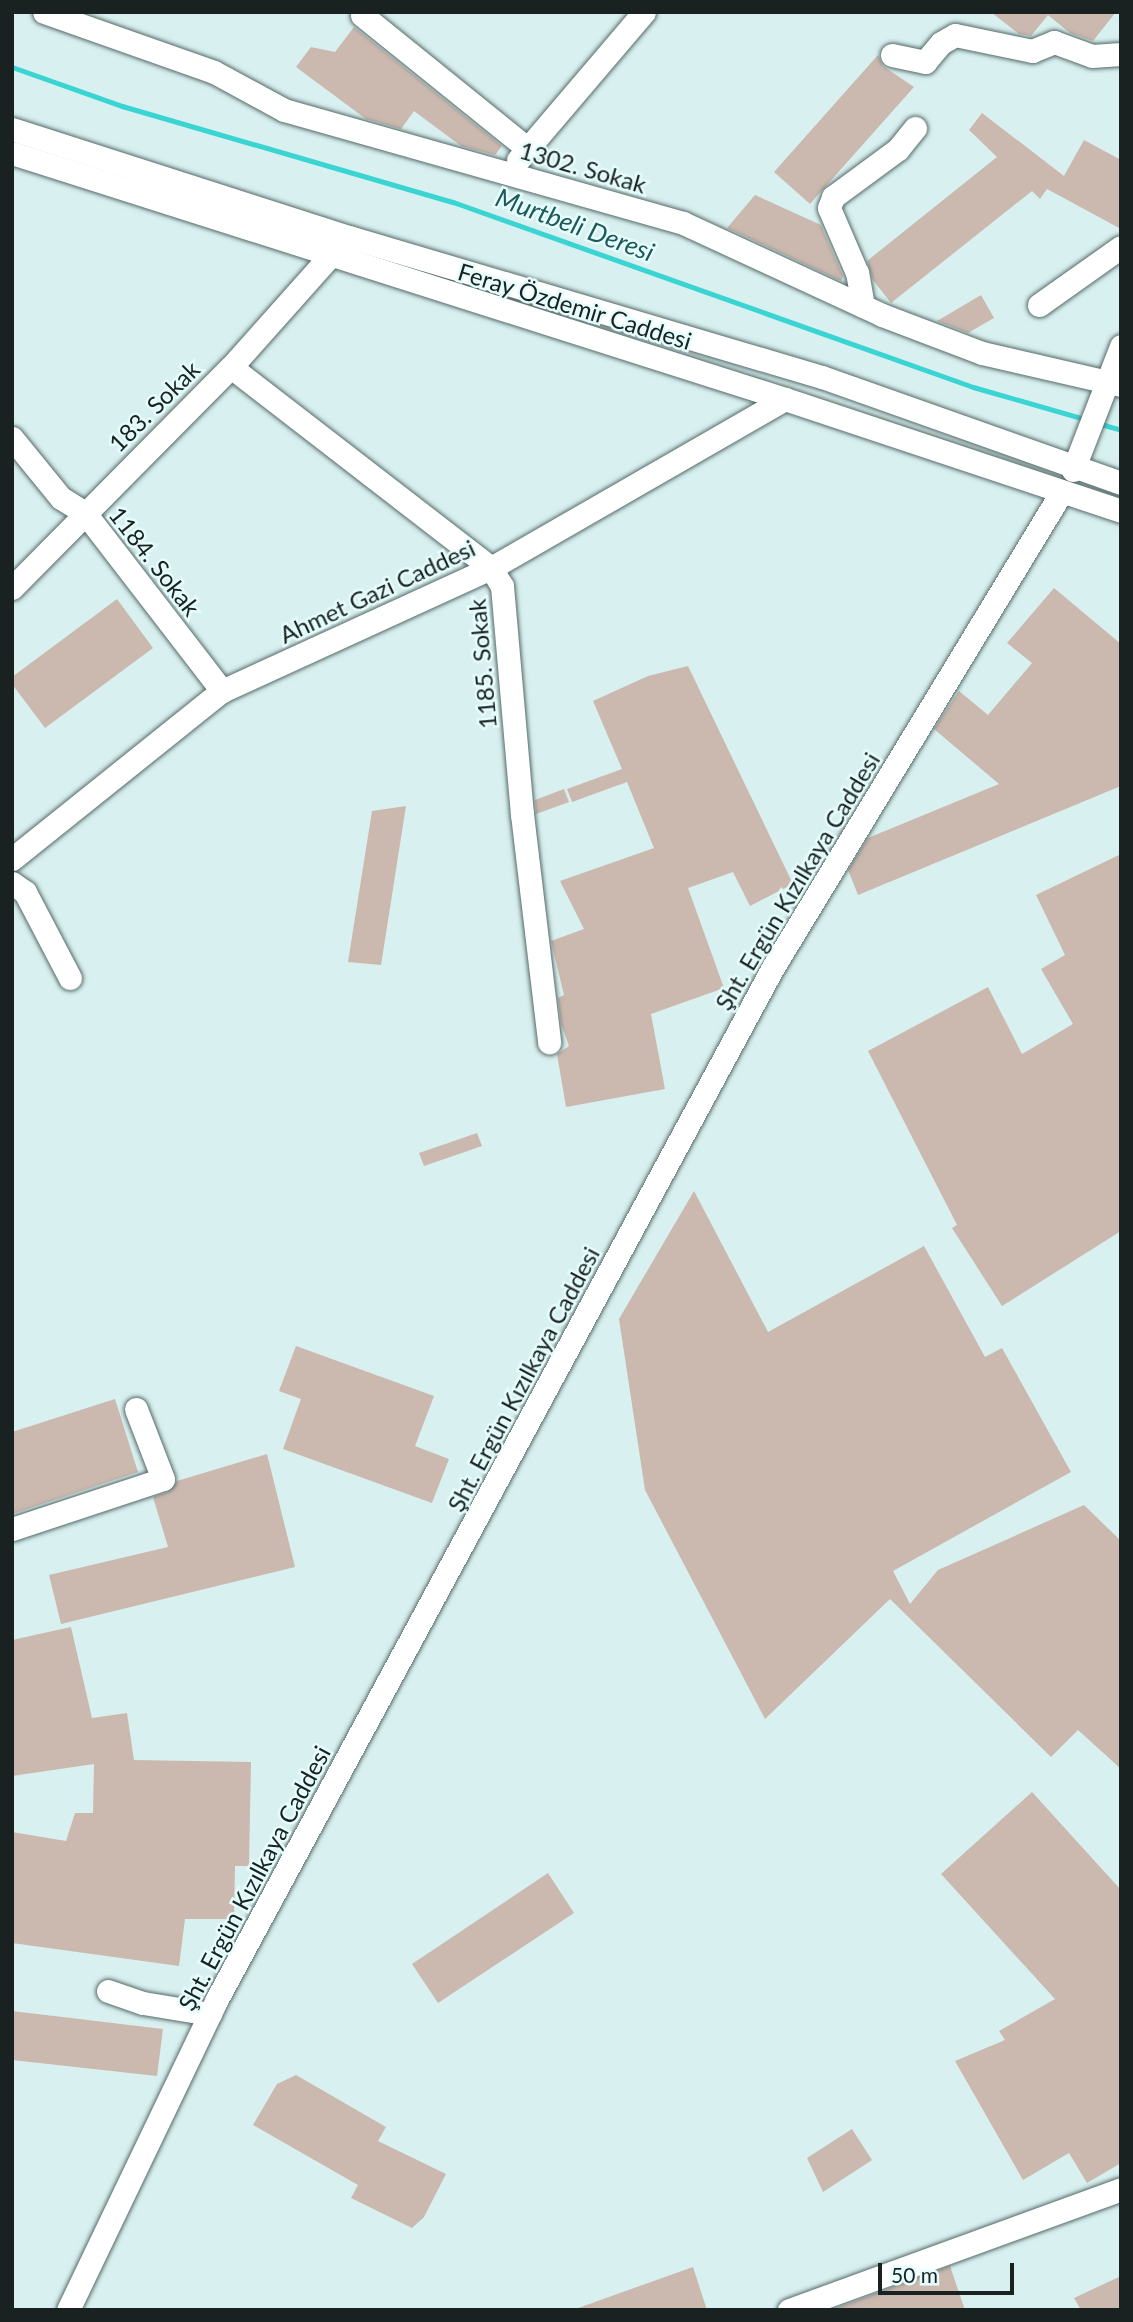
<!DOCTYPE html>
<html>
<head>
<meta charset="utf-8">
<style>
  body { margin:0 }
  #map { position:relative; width:1133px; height:2322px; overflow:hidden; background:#d8f0ef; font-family:Lato,sans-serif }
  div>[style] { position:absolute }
  .stream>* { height:5px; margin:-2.5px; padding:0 2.5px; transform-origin:2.5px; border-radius:2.5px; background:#3ad5d3 }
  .building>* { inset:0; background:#cbb9af }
  .roads { filter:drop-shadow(0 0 2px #556a69) drop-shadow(0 0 2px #556a69) }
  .minor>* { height:23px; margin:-11.5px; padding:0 11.5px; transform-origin:11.5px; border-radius:11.5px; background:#fff }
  span { translate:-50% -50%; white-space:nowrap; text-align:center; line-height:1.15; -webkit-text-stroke:5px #e5fdfc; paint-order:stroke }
  .street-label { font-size:24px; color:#192121 }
  .water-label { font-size:26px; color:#1c5958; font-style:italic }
  .frame { position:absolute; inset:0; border:14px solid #192121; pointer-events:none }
  .scale { position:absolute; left:878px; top:2263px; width:136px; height:32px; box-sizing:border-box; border:4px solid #192121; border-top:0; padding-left:9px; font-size:21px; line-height:24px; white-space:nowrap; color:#192121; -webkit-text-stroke:5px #e5fdfc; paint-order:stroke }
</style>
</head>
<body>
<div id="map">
  <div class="stream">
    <div style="left:12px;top:67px;width:117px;rotate:19.5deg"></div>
    <div style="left:122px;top:106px;width:345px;rotate:16.2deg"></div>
    <div style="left:453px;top:202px;width:552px;rotate:19.58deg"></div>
    <div style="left:973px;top:387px;width:120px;rotate:16deg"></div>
    <div style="left:1097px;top:423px;width:25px;rotate:16deg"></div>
  </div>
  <div class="building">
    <div style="clip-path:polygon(991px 12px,1116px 12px,1093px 41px,1070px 33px,1048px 15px,1031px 36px,1019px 34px)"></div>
    <div style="clip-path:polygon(354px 27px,502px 146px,495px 155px,461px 146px,414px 111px,401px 129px,366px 119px,296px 67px,311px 47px,335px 52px)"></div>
    <div style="clip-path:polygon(878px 55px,883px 66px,914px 87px,810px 204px,774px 172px)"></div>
    <div style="clip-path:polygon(982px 113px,1064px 176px,1084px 140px,1121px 160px,1121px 229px,1047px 189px,1040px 199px,1032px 191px,891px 303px,873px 280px,867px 261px,997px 157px,969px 130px)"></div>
    <div style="clip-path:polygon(755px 195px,821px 225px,843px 276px,841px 281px,727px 228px)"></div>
    <div style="clip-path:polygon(981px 295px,994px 318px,968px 333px,937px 321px)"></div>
    <div style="clip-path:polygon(1054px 588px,1121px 644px,1121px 786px,858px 895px,848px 870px,868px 838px,999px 784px,934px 729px,959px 691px,988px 715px,1032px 663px,1007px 643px)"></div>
    <div style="clip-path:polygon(117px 599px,153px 648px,45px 728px,12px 684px,12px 677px)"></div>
    <div style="clip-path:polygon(688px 666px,793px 884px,750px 906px,733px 872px,688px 888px,724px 988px,651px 1014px,665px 1089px,566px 1107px,557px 1054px,569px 1046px,561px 1024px,558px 998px,564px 995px,551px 941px,584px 929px,560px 881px,654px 848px,627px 782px,572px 802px,567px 789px,622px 769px,593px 701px,648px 676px)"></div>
    <div style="clip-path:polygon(564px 789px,569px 802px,536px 814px,535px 800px)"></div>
    <div style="clip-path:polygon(406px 806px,381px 965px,348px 962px,372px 811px)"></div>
    <div style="clip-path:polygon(1121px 854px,1121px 1231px,1002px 1306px,952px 1228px,957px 1225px,868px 1051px,988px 987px,1022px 1054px,1073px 1024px,1041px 969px,1065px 955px,1036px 895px)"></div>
    <div style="clip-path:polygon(477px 1133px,482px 1146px,424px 1166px,419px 1153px)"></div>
    <div style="clip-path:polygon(694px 1191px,768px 1332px,924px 1246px,985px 1357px,1002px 1348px,1071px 1472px,893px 1571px,910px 1604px,938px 1570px,1084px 1505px,1121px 1541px,1121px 1769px,1078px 1730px,1051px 1757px,890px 1599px,765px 1719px,645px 1490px,619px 1319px)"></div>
    <div style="clip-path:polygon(296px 1346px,434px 1396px,415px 1446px,449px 1459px,432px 1503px,283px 1449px,301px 1399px,279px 1391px)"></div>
    <div style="clip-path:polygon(115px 1399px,138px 1472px,12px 1514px,12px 1432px)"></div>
    <div style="clip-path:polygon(267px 1454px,295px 1567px,61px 1624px,49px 1575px,168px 1547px,153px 1497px,168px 1492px,177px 1481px)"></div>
    <div style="clip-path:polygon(71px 1627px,92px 1718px,127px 1713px,134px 1760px,251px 1762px,249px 1866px,235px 1866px,234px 1919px,185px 1919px,179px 1966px,12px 1943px,12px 1832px,66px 1841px,75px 1813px,93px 1813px,94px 1764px,12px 1776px,12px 1640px)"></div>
    <div style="clip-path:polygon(1032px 1792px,1121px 1890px,1121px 2163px,1087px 2183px,1069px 2153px,1023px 2180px,955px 2061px,1005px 2040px,999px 2031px,1055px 1999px,941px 1874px)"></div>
    <div style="clip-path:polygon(548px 1873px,574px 1913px,438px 2003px,412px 1964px)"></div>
    <div style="clip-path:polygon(12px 2011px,163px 2029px,157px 2076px,12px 2060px)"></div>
    <div style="clip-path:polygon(296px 2075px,386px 2127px,378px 2141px,446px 2174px,424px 2217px,412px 2228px,351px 2198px,358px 2185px,253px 2125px,277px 2084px)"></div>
    <div style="clip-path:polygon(852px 2129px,872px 2160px,823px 2192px,807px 2158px)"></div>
    <div style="clip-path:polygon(950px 2266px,965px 2310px,831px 2310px)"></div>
    <div style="clip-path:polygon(693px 2267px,707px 2310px,579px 2310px,578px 2308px)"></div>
    <div style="clip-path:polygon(1121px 2276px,1121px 2310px,1081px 2310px,1074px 2298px)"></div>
  </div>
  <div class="roads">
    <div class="minor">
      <div style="left:44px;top:12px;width:180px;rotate:19.4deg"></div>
      <div style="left:214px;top:72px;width:80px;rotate:28.5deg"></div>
      <div style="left:284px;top:110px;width:415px;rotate:15.8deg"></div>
      <div style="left:683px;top:223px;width:219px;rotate:24.8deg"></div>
      <div style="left:882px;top:315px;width:107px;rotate:20.8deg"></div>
      <div style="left:982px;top:353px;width:143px;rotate:13deg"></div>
      <div style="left:362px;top:15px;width:212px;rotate:38.9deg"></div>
      <div style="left:892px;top:55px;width:34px;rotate:12deg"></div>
      <div style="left:925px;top:62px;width:25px;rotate:-50deg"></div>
      <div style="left:941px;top:43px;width:16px;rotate:-30deg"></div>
      <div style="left:955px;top:35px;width:79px;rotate:11.7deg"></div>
      <div style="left:1032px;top:51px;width:24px;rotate:-22deg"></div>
      <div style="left:1054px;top:42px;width:40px;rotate:20.2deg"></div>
      <div style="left:1092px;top:56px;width:29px;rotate:-4deg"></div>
      <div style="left:12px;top:129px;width:354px;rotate:17.8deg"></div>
      <div style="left:349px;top:237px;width:493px;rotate:16.5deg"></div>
      <div style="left:822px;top:377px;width:317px;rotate:19.5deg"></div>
      <div style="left:12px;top:153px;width:811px;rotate:17.65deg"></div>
      <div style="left:785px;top:399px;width:354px;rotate:18.4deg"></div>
      <div style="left:518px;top:160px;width:194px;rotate:-49.6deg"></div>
      <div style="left:1039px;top:305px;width:100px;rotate:-35.3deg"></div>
      <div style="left:863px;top:306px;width:34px;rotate:-100deg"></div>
      <div style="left:857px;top:273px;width:71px;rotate:-113.3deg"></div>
      <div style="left:829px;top:208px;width:12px;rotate:-70deg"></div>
      <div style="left:833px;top:197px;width:81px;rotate:-36.4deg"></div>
      <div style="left:898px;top:149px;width:27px;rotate:-51deg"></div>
      <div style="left:231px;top:367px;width:329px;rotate:37.7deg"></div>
      <div style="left:491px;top:568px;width:21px;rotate:59deg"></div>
      <div style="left:502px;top:586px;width:229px;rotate:85deg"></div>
      <div style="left:522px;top:814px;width:230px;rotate:83.2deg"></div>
      <div style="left:12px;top:438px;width:77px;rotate:50.8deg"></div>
      <div style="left:61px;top:498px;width:28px;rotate:32deg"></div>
      <div style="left:85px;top:513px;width:225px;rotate:52.4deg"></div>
      <div style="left:1073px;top:470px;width:133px;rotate:-68.8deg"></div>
      <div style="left:12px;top:588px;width:311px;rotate:-45.3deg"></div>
      <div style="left:231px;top:367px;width:147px;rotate:-48.3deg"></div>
      <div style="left:12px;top:859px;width:269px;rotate:-38.7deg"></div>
      <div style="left:222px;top:691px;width:296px;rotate:-24.6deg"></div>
      <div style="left:491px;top:568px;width:339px;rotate:-29.9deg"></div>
      <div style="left:12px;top:883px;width:16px;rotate:35deg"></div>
      <div style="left:25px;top:892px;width:97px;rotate:62.4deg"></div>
      <div style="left:12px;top:1529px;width:159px;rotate:-18.3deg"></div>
      <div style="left:163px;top:1479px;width:75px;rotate:-111.1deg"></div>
      <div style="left:108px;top:1991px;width:37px;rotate:19deg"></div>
      <div style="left:143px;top:2003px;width:68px;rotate:9.3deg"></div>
      <div style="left:68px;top:2310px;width:345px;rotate:-64.4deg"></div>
      <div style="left:217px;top:1999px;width:1170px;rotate:-61.68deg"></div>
      <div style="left:772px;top:969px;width:557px;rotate:-58.74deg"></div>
      <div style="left:789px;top:2310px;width:353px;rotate:-20deg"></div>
    </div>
  </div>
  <div class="street-label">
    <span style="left:583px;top:167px;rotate:16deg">1302. Sokak</span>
    <span style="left:575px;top:306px;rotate:17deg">Feray Özdemir Caddesi</span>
    <span style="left:154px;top:406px;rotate:-45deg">183. Sokak</span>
    <span style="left:155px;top:561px;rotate:52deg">1184. Sokak</span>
    <span style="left:377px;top:591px;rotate:-25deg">Ahmet Gazi Caddesi</span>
    <span style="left:482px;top:664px;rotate:-95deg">1185. Sokak</span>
    <span style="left:797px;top:881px;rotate:-59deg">Şht. Ergün Kızılkaya Caddesi</span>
    <span style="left:523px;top:1379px;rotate:-62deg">Şht. Ergün Kızılkaya Caddesi</span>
    <span style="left:254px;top:1878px;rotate:-62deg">Şht. Ergün Kızılkaya Caddesi</span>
  </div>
  <div class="water-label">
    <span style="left:575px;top:225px;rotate:20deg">Murtbeli Deresi</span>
  </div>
  <div class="frame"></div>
  <div class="scale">50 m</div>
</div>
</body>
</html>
